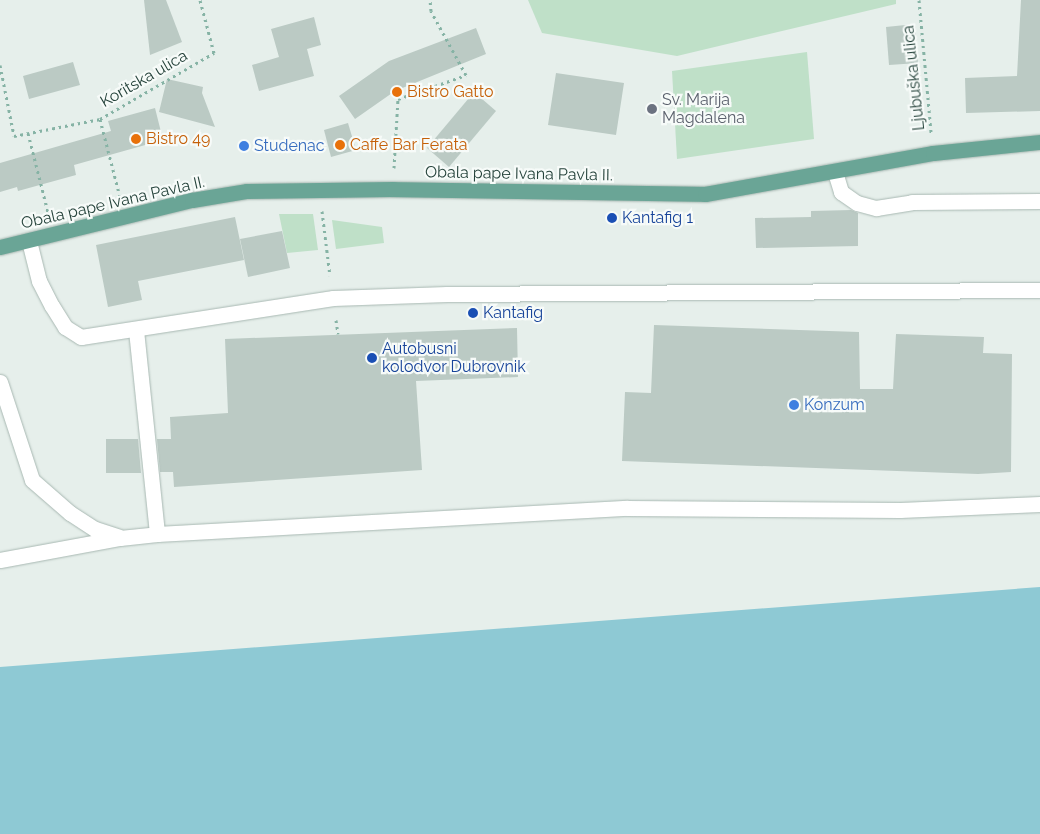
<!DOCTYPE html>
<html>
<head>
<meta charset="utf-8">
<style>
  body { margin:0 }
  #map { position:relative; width:1040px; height:834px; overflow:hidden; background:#e6efeb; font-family:Raleway,sans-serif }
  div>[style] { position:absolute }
  .green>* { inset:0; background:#bfe0c8 }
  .water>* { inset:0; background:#8ec9d4 }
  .building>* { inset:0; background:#bbcac4 }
  .path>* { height:3px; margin-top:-1.5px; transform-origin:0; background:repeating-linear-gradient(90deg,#86b3a5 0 2.5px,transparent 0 6.5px) }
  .roads { filter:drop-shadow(0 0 1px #a8b8b2) drop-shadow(0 0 1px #a8b8b2) }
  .lane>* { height:15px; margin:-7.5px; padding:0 7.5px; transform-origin:7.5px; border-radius:7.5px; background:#fff }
  .street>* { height:15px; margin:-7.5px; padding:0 7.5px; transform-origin:7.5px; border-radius:7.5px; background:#fff }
  .primary>* { height:15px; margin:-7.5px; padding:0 7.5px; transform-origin:7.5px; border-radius:7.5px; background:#6aa596 }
  .dots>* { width:14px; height:14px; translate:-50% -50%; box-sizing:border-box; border:2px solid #f7fbf9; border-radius:50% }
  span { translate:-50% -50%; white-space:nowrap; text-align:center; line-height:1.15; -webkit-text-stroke:4.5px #f7fbf9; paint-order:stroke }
  .street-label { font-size:16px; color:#24423a }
  .food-label { font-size:16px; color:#c56008 }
  .left { translate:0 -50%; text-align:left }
  .worship-label { font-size:16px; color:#5b616d }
  .shop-label { font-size:16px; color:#366cbe }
  .transit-label { font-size:16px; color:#164399 }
</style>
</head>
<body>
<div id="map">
  <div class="green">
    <div style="clip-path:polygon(528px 0,896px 0,896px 4px,677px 56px,542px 33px)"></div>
    <div style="clip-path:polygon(807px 52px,814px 139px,677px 159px,672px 71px)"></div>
    <div style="clip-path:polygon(279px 214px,313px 214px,318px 250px,287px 253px)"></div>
    <div style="clip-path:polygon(332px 220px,382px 227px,384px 243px,336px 249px)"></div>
  </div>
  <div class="water">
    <div style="clip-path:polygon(1040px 587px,1040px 834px,0 834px,0 667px)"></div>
  </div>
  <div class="building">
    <div style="clip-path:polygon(144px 0,166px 0,182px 42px,150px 55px)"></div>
    <div style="clip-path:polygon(1021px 0,1040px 0,1040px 111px,966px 113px,965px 78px,1017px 76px)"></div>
    <div style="clip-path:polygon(314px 17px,321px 45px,307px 49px,314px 76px,259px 91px,252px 65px,279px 57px,271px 29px)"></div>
    <div style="clip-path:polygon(915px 24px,918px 63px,889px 65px,886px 27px)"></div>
    <div style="clip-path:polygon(476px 28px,486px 54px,395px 91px,355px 119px,339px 96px,389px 61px)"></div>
    <div style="clip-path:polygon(73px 62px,80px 85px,29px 99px,23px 76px)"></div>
    <div style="clip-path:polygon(556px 73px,624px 83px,616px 135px,548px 125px)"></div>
    <div style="clip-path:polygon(167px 79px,203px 87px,202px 93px,215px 127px,159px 112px)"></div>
    <div style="clip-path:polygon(474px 92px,496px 111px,449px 167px,427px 148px)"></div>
    <div style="clip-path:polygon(155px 108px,163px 140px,74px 165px,76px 175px,18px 191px,17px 187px,0 192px,0 163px,111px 131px,108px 121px)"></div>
    <div style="clip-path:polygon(348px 123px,356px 150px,331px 157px,324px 130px)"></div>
    <div style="clip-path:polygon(851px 210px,858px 213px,858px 246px,756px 248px,755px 218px,811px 217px,811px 211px)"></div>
    <div style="clip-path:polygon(235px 217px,244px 260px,138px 281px,142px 300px,108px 307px,96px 245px)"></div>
    <div style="clip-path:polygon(282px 231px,290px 268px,248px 277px,240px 239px)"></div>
    <div style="clip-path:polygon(654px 325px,859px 332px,860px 389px,893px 389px,896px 334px,984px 337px,983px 353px,1012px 354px,1011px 472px,978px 474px,622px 461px,625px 392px,651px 393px)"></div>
    <div style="clip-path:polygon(517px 328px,518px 377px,416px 381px,422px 470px,174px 487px,173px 472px,160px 472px,157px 439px,171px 439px,170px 417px,228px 413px,225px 339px)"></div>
    <div style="clip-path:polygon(106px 439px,138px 439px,141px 473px,106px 473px)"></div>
  </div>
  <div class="path">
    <div style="left:919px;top:0;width:134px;rotate:84.8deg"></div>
    <div style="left:0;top:65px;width:72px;rotate:78.8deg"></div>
    <div style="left:14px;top:136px;width:88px;rotate:-11.2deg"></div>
    <div style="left:28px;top:133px;width:81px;rotate:75.8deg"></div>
    <div style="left:394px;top:168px;width:69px;rotate:-86.7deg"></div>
    <div style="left:398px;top:99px;width:72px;rotate:-19.4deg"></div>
    <div style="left:466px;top:75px;width:73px;rotate:-118.7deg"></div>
    <div style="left:431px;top:11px;width:11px;rotate:-95deg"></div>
    <div style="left:120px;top:197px;width:81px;rotate:-104.4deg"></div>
    <div style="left:100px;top:119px;width:132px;rotate:-30.1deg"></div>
    <div style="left:214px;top:53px;width:55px;rotate:-104.8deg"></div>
    <div style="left:322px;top:211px;width:65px;rotate:83deg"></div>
    <div style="left:336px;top:320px;width:14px;rotate:82deg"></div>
  </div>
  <div class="roads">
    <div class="lane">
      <div style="left:835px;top:172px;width:21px;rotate:73deg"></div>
      <div style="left:841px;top:192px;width:19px;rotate:35deg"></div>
      <div style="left:857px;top:203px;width:20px;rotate:15deg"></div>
      <div style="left:876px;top:208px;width:36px;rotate:-9deg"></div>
      <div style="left:912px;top:202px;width:128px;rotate:-0.4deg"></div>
      <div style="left:136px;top:330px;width:205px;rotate:84.1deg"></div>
      <div style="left:0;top:382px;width:103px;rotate:71.9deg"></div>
      <div style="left:32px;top:480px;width:50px;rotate:41deg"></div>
      <div style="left:70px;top:513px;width:30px;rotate:33deg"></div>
      <div style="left:95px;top:529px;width:25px;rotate:18deg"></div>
      <div style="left:0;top:560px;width:122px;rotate:-10.4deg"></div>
      <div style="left:120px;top:538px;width:37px;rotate:-6deg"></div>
      <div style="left:157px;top:534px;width:471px;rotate:-3.2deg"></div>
      <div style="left:627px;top:508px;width:273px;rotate:0.4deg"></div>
      <div style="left:900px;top:510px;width:140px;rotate:-2.5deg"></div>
    </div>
    <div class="street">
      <div style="left:29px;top:241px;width:41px;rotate:76deg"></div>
      <div style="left:39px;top:281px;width:28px;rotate:63deg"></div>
      <div style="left:52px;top:306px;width:25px;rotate:58deg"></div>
      <div style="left:65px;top:327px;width:19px;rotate:32deg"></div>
      <div style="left:81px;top:337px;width:255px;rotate:-8.8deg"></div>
      <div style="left:333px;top:298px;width:114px;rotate:-2deg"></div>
      <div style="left:447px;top:294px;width:593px;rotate:-0.39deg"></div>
    </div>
    <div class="primary">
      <div style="left:0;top:247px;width:198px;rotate:-13.8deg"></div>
      <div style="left:192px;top:200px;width:56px;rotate:-9.3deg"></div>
      <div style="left:247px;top:191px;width:146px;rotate:-0.8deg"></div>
      <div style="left:393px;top:189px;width:312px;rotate:0.9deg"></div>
      <div style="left:705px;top:194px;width:232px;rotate:-10.2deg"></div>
      <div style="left:933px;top:153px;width:108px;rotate:-5.9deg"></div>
    </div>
  </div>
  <div class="dots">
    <div style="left:397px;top:92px;background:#e8710a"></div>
    <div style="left:652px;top:109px;background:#6b7280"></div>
    <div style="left:136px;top:139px;background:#e8710a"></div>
    <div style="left:340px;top:145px;background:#e8710a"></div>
    <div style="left:244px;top:146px;background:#3f7fe0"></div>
    <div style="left:612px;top:218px;background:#1a4fb4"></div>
    <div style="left:473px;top:313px;background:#1a4fb4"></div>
    <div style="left:372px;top:358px;background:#1a4fb4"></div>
    <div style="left:794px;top:405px;background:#3f7fe0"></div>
  </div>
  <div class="street-label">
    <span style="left:914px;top:78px;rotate:-96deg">Ljubuška ulica</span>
    <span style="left:144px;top:79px;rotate:-30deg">Koritska ulica</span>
    <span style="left:519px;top:174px;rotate:1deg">Obala pape Ivana Pavla II.</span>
    <span style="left:113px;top:203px;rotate:-13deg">Obala pape Ivana Pavla II.</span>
  </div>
  <div class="food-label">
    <span class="left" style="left:407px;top:92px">Bistro Gatto</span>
    <span class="left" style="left:146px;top:139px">Bistro 49</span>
    <span class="left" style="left:350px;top:145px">Caffe Bar Ferata</span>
  </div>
  <div class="worship-label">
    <span class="left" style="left:662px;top:109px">Sv. Marija<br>Magdalena</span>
  </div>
  <div class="shop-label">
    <span class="left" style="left:254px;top:146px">Studenac</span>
    <span class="left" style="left:804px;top:405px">Konzum</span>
  </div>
  <div class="transit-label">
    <span class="left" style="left:622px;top:218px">Kantafig 1</span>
    <span class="left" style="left:483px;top:313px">Kantafig</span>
    <span class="left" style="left:382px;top:358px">Autobusni<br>kolodvor Dubrovnik</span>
  </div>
</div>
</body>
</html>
